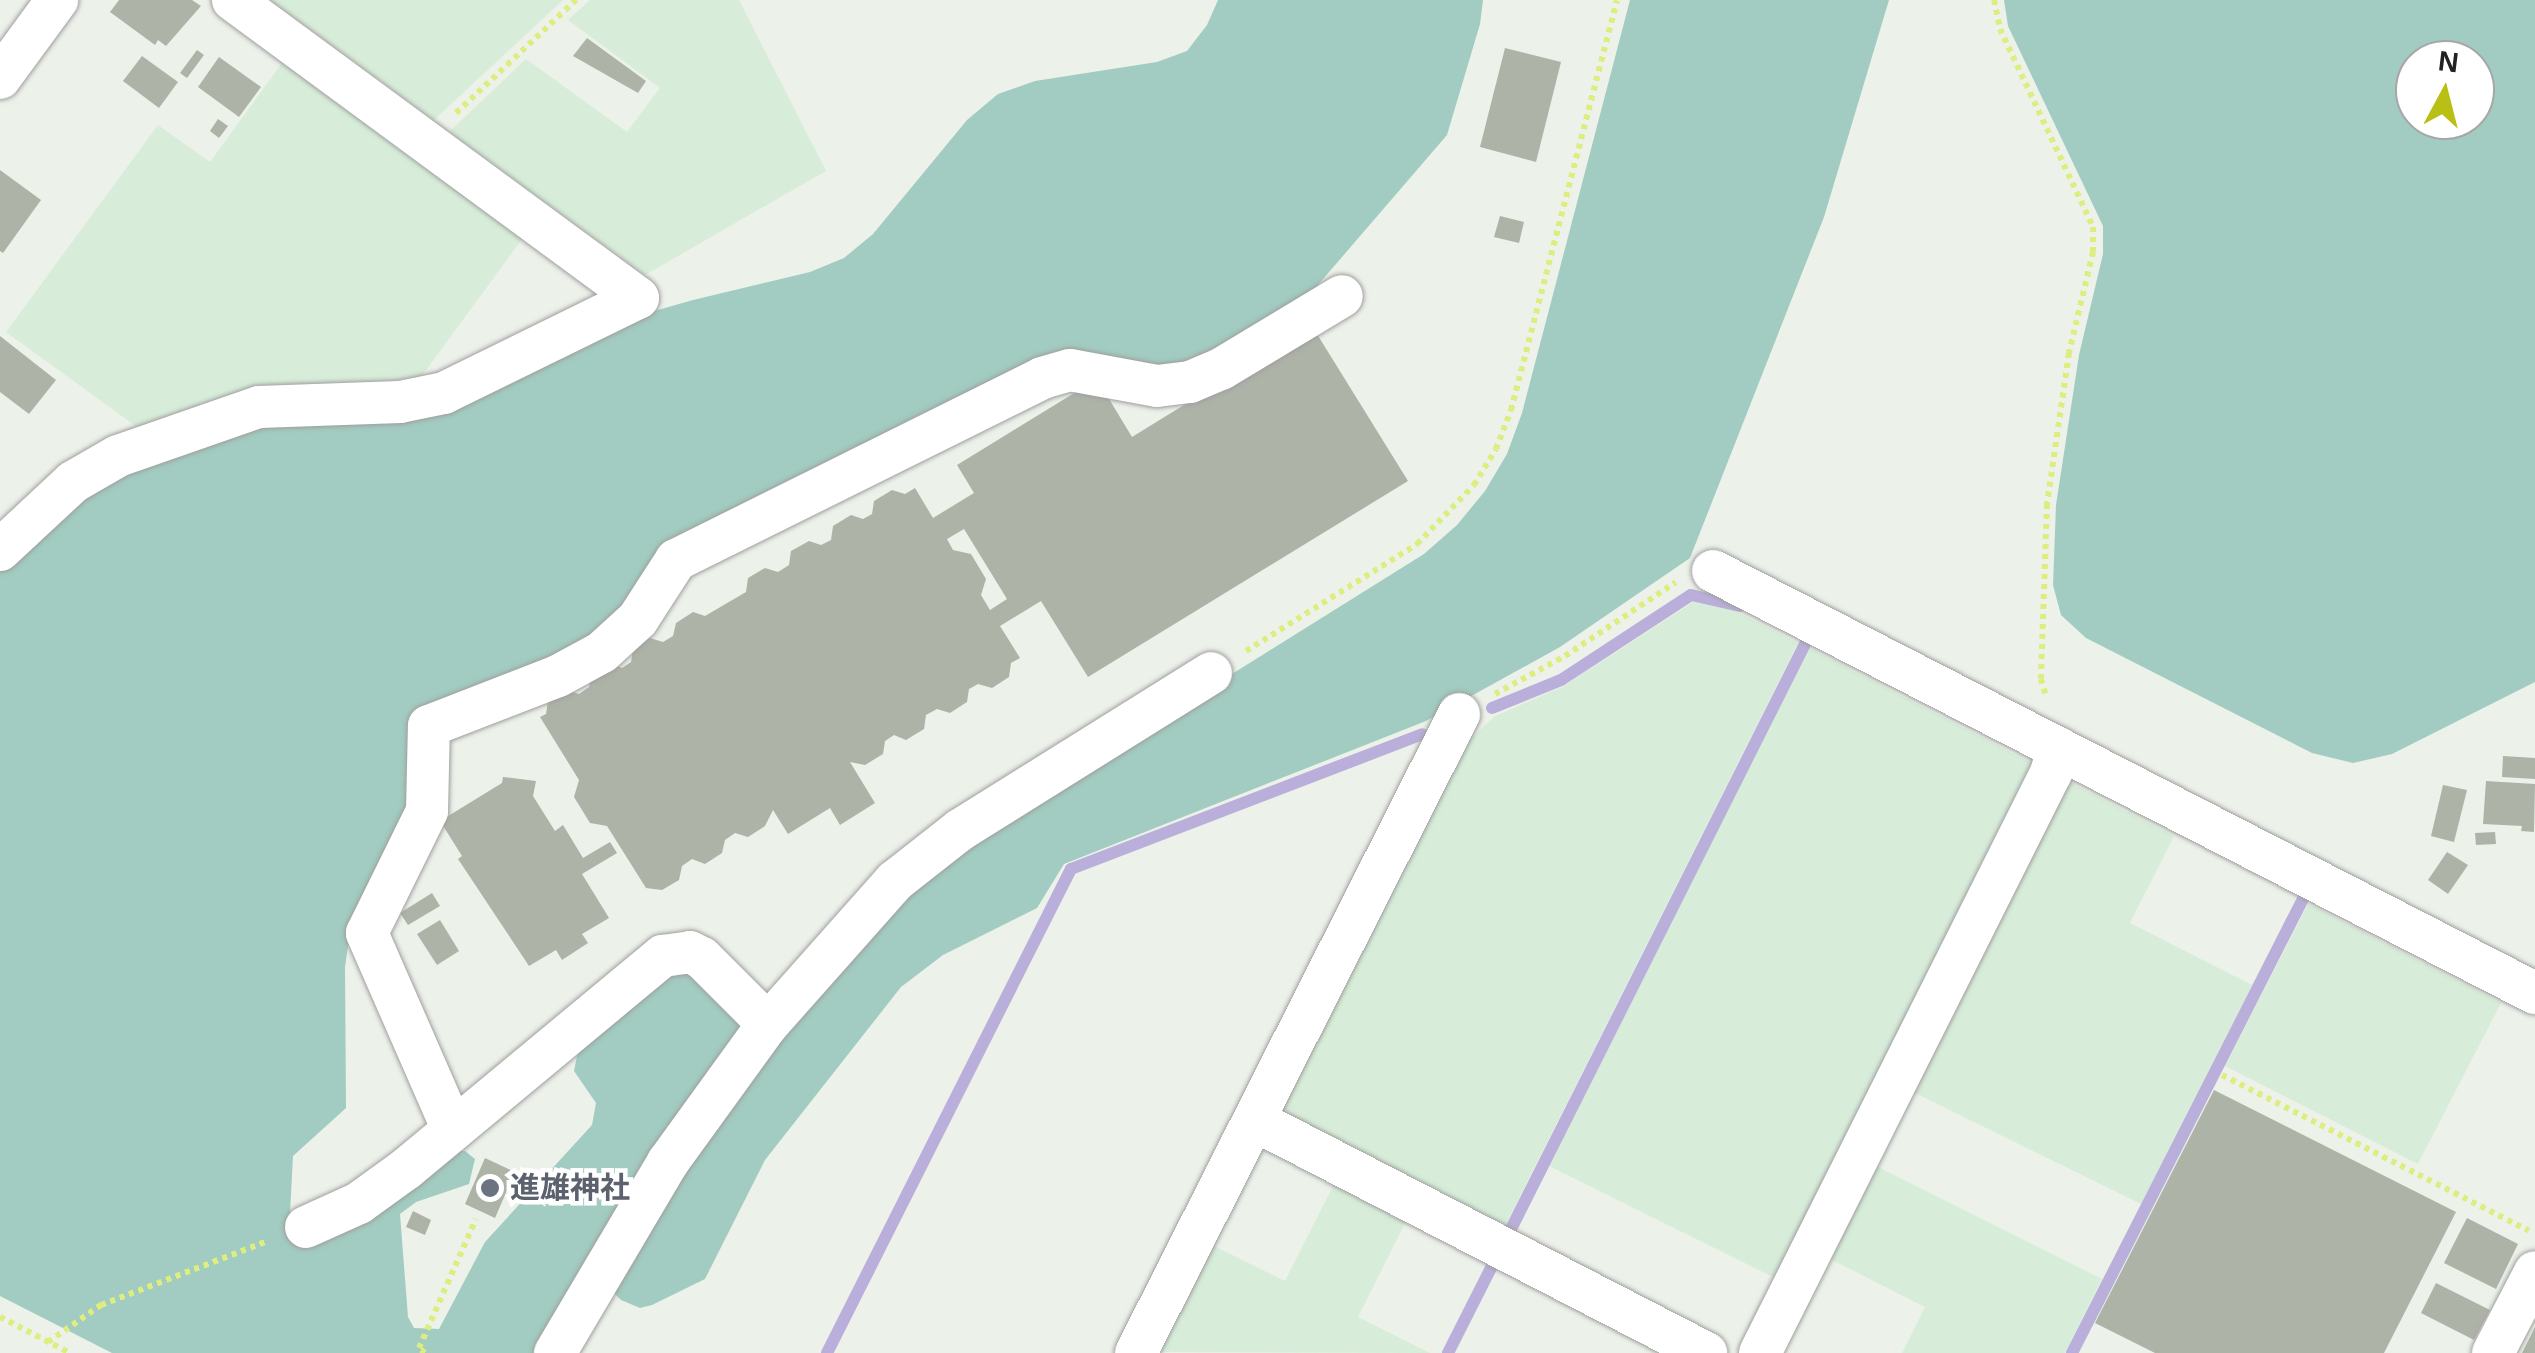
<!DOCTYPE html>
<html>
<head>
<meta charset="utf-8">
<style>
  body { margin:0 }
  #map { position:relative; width:2535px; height:1353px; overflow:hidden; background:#ecf1e9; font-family:Helvetica,"Noto Sans JP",sans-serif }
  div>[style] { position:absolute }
  .farmland>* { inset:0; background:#d7edd9 }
  .forest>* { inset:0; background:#a2ccc1 }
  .stream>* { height:12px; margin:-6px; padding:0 6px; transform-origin:6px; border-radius:6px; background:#baafda }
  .building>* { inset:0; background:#aeb3a8 }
  .path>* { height:6px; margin-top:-3px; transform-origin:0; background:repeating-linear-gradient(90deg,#deed7f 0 5px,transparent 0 10px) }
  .roads { filter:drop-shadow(0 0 2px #9f9f9f) drop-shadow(0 0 2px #9f9f9f) }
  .minor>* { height:42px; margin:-21px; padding:0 21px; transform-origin:21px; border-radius:21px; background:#fff }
  .dots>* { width:28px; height:28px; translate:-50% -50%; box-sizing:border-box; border:5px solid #fff; border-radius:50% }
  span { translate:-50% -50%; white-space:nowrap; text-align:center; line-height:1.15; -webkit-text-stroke:9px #fff; paint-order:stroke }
  .worship-label { font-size:30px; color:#5b616d; font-weight:700 }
  .left { translate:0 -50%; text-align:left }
  .north { position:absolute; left:2395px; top:40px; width:100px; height:100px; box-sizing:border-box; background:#fff; border:2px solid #a7a7a7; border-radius:50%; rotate:7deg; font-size:28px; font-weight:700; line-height:40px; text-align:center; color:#222 }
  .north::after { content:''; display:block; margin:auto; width:35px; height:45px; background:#b9bf15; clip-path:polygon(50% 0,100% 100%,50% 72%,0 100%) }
</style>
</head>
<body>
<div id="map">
  <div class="farmland">
    <div style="clip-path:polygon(270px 0,563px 0,434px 120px)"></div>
    <div style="clip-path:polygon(590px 0,739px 0,826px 171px,645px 275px,449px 132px,526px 59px,627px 132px,660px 88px,568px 20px)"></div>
    <div style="clip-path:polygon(282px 63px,522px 239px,410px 392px,148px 435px,6px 332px,158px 125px,210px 162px)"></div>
    <div style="clip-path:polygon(1693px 602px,1735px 611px,1798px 643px,1503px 1230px,1284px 1117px,1280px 1105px,1460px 749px,1495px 716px,1564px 686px)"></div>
    <div style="clip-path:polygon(1809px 648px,2037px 766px,1779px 1280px,1549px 1166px)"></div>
    <div style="clip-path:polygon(2065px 780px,2174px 836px,2130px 923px,2252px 985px,2141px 1204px,1909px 1090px)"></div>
    <div style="clip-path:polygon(2308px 904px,2501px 1003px,2418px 1164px,2225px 1066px)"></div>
    <div style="clip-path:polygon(1872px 1164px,2102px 1279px,2065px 1353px,1902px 1353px,1925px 1307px,1826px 1257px)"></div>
    <div style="clip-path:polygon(1336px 1180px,1408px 1217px,1358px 1317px,1430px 1353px,1158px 1352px,1212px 1245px,1285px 1281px)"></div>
  </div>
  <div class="forest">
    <div style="clip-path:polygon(1218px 0,1483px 0,1480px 24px,1447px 135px,1305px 300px,1213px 356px,1157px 371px,1102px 356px,626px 608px,592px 639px,427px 710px,409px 806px,350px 932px,345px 967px,346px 1108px,293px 1156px,289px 1232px,452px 1151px,465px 1151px,475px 1159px,469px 1184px,416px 1202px,400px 1214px,408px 1317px,414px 1328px,439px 1329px,485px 1242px,592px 1125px,596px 1103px,574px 1071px,578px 1051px,681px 969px,737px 1010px,743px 1033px,533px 1353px,112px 1353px,0 1296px,0 572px,102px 480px,241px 429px,693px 300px,810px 272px,844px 258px,873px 234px,967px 120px,998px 94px,1035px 81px,1157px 62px,1187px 51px,1207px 25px)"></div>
    <div style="clip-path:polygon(1630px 0,1889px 0,1824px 217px,1690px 558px,1560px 647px,1426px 721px,1064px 864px,1037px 908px,943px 955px,901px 987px,765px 1160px,705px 1279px,652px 1305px,640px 1308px,621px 1300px,614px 1293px,665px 1188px,876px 919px,966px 840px,1424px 554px,1457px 525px,1485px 491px,1507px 454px,1522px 413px)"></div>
    <div style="clip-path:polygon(evenodd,2004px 0,2535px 0,2535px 682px,2392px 754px,2353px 763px,2312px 753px,2086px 638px,2061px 615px,2053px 585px,2056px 505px,2079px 355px,2103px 254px,2103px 226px,2008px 26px,2004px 0,2475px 60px,2475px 120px,2415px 120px,2415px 60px,2475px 60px)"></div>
  </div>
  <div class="stream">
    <div style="left:1492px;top:708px;width:74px;rotate:-22.1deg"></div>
    <div style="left:1561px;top:680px;width:155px;rotate:-33.2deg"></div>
    <div style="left:1691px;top:595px;width:50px;rotate:12.7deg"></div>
    <div style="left:1510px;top:1231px;width:661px;rotate:-63.32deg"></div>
    <div style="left:827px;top:1353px;width:542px;rotate:-63.25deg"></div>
    <div style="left:1071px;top:869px;width:376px;rotate:-21deg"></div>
    <div style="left:1448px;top:1353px;width:100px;rotate:-63.2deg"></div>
    <div style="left:2072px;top:1353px;width:514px;rotate:-63.04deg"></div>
  </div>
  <div class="building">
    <div style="clip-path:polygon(119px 0,192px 0,201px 6px,166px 46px,158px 40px,155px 45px,110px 12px)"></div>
    <div style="clip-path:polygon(587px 38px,646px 81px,638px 93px,573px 56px)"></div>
    <div style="clip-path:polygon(1505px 48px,1561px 62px,1536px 162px,1480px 147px)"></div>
    <div style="clip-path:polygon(197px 50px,204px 55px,187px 78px,180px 73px)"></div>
    <div style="clip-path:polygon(142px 56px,178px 82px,159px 108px,123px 81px)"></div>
    <div style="clip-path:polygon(219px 57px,261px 87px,239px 117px,198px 87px)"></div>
    <div style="clip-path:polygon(218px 119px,228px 126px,219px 138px,210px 131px)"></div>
    <div style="clip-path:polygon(0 170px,41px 200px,3px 253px,0 251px)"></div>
    <div style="clip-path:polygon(1500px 216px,1524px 222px,1519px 243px,1494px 237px)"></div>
    <div style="clip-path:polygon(evenodd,1312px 326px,1408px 481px,1088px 677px,1041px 601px,1000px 626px,1020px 658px,1011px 663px,1009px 677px,992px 688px,978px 684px,969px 689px,967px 702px,950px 713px,937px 709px,926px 715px,924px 729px,906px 740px,894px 735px,885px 741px,883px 754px,865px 765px,850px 762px,875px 803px,840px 825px,830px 808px,788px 834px,773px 810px,765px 826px,748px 837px,735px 833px,725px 840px,722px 853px,705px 864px,692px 859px,682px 866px,679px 880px,662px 890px,646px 888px,607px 826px,590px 823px,574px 797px,579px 780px,540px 717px,546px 714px,548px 701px,566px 690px,579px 694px,589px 687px,592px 674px,609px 663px,622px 668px,631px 662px,633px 649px,650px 638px,663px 642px,673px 636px,676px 623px,693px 612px,705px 616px,746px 592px,748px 578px,765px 568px,778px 572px,789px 565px,791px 551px,809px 541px,821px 545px,831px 540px,833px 526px,851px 515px,863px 519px,872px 514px,874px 501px,892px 490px,905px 494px,915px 488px,933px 518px,974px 493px,957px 465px,1097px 379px,1132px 437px,1312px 326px,964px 529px,1007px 599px,990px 610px,981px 595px,986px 579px,971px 554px,953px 550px,947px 539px,964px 529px)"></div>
    <div style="clip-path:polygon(0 336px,56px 380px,29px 414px,0 392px)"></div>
    <div style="clip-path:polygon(2503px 756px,2535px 758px,2535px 779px,2502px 777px)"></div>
    <div style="clip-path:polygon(503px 777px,536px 781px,533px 796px,555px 831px,563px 825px,583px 858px,610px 842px,617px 853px,582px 874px,609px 918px,582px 934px,588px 943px,562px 960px,556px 950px,529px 966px,458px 859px,462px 856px,440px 821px,502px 783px)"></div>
    <div style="clip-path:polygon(2486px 781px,2535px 784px,2534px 832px,2521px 831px,2522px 826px,2483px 824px)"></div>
    <div style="clip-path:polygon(2443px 785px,2467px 790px,2454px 842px,2431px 836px)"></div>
    <div style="clip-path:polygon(2495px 832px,2496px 844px,2476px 845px,2475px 833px)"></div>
    <div style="clip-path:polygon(2447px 852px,2468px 865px,2448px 894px,2428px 880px)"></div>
    <div style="clip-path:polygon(432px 893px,440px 906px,408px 925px,400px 913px)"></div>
    <div style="clip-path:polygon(440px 920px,459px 951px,437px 965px,417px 934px)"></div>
    <div style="clip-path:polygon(2214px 1090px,2456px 1212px,2384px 1353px,2155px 1353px,2095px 1323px)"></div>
    <div style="clip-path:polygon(485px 1158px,515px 1172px,495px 1218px,465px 1204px)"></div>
    <div style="clip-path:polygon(413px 1211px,431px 1220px,425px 1235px,406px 1227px)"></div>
    <div style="clip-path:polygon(2467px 1218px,2518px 1244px,2496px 1289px,2444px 1263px)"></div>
    <div style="clip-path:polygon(2436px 1283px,2490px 1310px,2474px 1340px,2421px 1313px)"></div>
    <div style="clip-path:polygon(2535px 1327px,2535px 1353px,2522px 1353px)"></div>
  </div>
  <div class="path">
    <div style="left:1994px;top:0;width:30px;rotate:78deg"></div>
    <div style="left:2000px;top:29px;width:219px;rotate:64.8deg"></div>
    <div style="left:2093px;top:227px;width:25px;rotate:90deg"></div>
    <div style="left:2093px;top:252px;width:104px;rotate:103.4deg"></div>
    <div style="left:2069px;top:353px;width:153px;rotate:98.3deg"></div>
    <div style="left:2047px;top:504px;width:175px;rotate:92deg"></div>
    <div style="left:2041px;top:679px;width:19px;rotate:74deg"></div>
    <div style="left:456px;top:113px;width:165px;rotate:-43.3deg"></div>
    <div style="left:1246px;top:651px;width:202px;rotate:-32deg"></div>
    <div style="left:1417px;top:544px;width:82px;rotate:-46deg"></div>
    <div style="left:1474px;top:485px;width:42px;rotate:-58.6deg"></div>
    <div style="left:1496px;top:449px;width:42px;rotate:-69deg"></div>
    <div style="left:1511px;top:410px;width:423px;rotate:-75.5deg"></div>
    <div style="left:1495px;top:694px;width:80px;rotate:-28.5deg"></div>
    <div style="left:1565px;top:656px;width:133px;rotate:-33.7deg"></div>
    <div style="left:2222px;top:1075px;width:344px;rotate:26.9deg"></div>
    <div style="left:0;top:1317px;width:79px;rotate:27.2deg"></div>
    <div style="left:48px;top:1342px;width:65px;rotate:-34.9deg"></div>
    <div style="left:101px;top:1305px;width:179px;rotate:-21deg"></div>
    <div style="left:425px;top:1353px;width:8px;rotate:-140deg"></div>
    <div style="left:419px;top:1348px;width:141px;rotate:-66.2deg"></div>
  </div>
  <div class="roads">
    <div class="minor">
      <div style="left:0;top:78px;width:97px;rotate:-53.8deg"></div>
      <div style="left:0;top:550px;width:100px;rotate:-43deg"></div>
      <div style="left:73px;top:482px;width:52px;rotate:-30deg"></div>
      <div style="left:118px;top:456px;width:149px;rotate:-19.2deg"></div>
      <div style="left:259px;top:407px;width:141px;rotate:-2deg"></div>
      <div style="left:400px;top:402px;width:45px;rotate:-11.6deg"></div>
      <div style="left:444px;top:393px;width:216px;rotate:-26.1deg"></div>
      <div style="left:638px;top:298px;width:503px;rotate:-143.65deg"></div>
      <div style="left:1713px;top:571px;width:924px;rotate:27.18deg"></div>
      <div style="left:1254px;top:1120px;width:509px;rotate:27.27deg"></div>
      <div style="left:453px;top:1130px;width:215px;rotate:-113.6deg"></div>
      <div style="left:367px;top:933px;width:136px;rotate:-63.8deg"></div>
      <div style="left:427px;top:811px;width:85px;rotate:-88.7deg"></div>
      <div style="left:429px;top:726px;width:138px;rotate:-21.2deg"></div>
      <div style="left:558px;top:676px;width:50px;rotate:-28.6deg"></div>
      <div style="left:602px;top:652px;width:49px;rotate:-42.5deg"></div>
      <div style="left:638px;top:619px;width:70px;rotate:-57.2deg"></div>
      <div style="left:676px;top:560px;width:409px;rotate:-26.4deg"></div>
      <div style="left:1042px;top:378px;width:29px;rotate:-16deg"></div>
      <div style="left:1070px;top:370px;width:88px;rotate:10.4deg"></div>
      <div style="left:1157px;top:386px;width:33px;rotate:-7deg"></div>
      <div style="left:1190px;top:382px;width:34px;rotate:-23deg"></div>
      <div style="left:1221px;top:369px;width:141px;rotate:-31.1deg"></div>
      <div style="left:306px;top:1227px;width:58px;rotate:-24.4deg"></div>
      <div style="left:359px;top:1203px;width:58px;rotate:-35.9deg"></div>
      <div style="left:406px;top:1169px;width:334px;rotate:-39.7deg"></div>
      <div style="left:663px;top:956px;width:27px;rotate:-8deg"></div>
      <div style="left:690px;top:952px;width:13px;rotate:27deg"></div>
      <div style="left:702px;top:958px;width:93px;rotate:45deg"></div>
      <div style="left:555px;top:1353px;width:222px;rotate:-59.4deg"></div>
      <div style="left:668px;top:1162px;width:170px;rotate:-54.1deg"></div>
      <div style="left:768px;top:1024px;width:191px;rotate:-48.4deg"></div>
      <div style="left:895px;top:881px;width:83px;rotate:-38.1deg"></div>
      <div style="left:960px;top:830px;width:296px;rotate:-32deg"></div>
      <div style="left:1136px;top:1353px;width:716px;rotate:-63.18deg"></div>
      <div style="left:1760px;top:1353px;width:649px;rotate:-63.36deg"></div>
      <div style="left:2051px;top:773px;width:26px;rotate:-74deg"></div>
      <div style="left:2493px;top:1353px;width:91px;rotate:-62.6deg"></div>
    </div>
  </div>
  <div class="dots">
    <div style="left:490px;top:1188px;background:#6b7280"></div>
  </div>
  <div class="worship-label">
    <span class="left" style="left:510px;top:1188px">進雄神社</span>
  </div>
  <div class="north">N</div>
</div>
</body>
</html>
